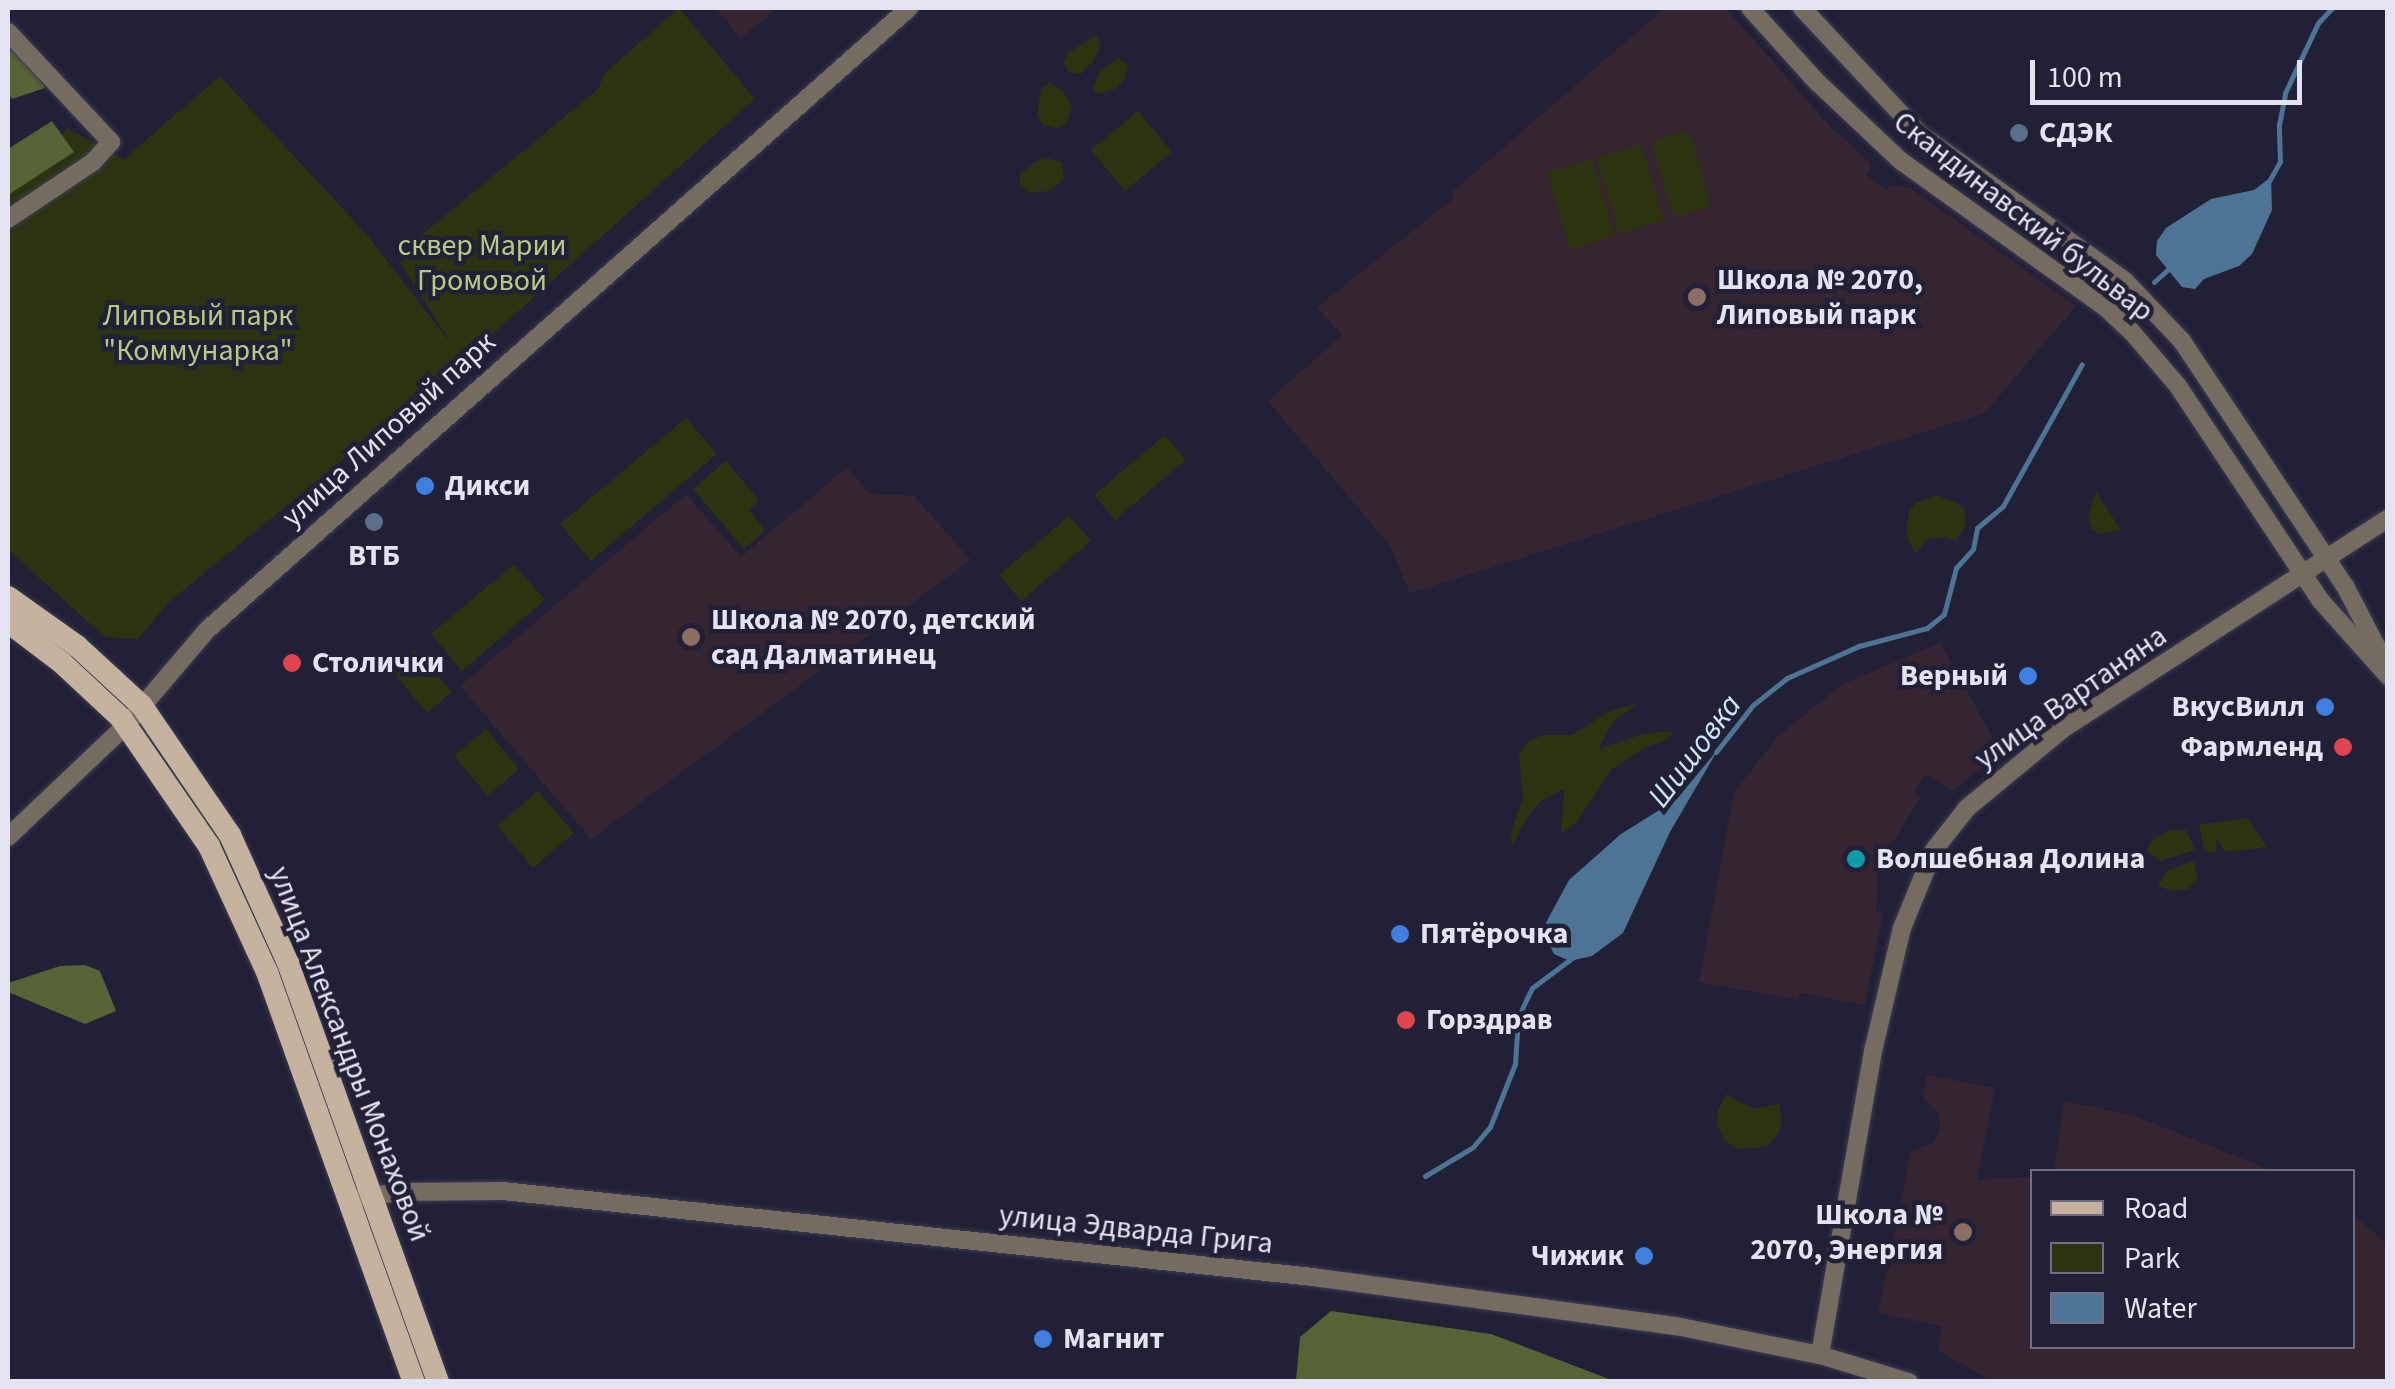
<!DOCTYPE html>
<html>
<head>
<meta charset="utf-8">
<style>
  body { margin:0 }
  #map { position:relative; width:2395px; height:1389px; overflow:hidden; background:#212037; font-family:"Source Sans 3",sans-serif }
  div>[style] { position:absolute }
  .education>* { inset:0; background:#342530 }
  .green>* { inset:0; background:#2b3311 }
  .forest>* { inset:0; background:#576236 }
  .water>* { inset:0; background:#4d7494 }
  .stream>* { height:5px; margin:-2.5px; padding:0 2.5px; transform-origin:2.5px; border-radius:2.5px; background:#4d7494 }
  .roads { filter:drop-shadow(0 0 2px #3c3b51) drop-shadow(0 0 2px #3c3b51) }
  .minor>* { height:18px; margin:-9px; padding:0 9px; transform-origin:9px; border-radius:9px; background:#746b61 }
  .major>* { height:22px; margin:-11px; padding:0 11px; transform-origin:11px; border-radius:11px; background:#c6b39f }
  .dots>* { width:28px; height:28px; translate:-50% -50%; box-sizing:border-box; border:5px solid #212037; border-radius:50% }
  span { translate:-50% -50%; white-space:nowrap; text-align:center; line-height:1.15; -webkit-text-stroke:9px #212037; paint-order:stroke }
  .poi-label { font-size:30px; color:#e3e3f2; font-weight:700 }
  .left { translate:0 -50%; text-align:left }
  .right { translate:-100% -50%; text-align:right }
  .street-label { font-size:30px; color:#e3e3f2 }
  .park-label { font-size:30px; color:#b7ca82 }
  .water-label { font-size:32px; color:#cce5fa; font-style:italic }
  .frame { position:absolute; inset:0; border:10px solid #e3e3f2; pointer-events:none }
  .legend { position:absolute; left:2030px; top:1169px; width:325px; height:180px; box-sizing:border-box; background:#212037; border:2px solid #6f6e82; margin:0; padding:12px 18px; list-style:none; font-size:30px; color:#e3e3f2 }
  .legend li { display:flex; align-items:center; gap:20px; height:50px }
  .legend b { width:50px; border:2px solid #6f6e82 }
  .scale { position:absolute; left:2030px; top:60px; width:272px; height:45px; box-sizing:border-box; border:5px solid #e3e3f2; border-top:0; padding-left:12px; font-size:30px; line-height:35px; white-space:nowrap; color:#e3e3f2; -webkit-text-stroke:8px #212037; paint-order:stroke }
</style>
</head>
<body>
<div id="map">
  <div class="education">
    <div style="clip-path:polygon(715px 8px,778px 8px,741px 38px)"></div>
    <div style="clip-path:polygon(1665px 8px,1726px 8px,1826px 122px,1872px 165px,1866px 174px,1886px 190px,1890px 185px,1911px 188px,2076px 306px,1985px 413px,1410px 593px,1390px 546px,1268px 401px,1342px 335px,1317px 307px,1453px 199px,1453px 191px)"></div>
    <div style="clip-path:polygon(847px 467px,869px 493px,914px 496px,971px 560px,591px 839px,460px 686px,686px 494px,741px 557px)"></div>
    <div style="clip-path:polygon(1940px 643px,2002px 754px,1952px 790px,1925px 775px,1914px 793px,1921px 797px,1886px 853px,1878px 876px,1876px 912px,1883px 914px,1865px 1005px,1801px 993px,1798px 1000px,1699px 982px,1734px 792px,1779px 735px,1843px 684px)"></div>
    <div style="clip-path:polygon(1927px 1075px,1995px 1088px,1977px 1180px,2032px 1177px,2032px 1346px,2352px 1346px,2353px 1215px,2387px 1243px,2387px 1381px,1991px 1381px,1938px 1350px,1942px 1326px,1878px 1313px,1911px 1151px,1932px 1144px,1940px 1130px,1939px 1114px,1923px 1098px)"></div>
    <div style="clip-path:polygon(2064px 1101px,2135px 1116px,2273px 1171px,2054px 1171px)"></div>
  </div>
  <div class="green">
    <div style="clip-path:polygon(679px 8px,755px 99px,464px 360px,168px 603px,138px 639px,105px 637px,8px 550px,8px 178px,54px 147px,67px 128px,124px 159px,220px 76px,367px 235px,453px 346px,400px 263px,424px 244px,419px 237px,598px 89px,604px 74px)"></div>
    <div style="clip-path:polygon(1096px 35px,1101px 45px,1094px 60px,1081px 74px,1068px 72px,1064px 62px,1068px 53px)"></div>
    <div style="clip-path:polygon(1118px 59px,1128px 64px,1125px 79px,1115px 89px,1097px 94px,1093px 88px,1100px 70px)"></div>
    <div style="clip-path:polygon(1049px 83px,1063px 91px,1072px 106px,1067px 123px,1058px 129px,1043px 125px,1037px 116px,1041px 89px)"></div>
    <div style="clip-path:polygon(1138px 111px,1172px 152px,1125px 191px,1091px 150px)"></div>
    <div style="clip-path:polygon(1684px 131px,1691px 136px,1710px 202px,1707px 208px,1679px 216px,1671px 211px,1652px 146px,1655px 140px)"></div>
    <div style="clip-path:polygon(1641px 144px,1664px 220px,1619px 234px,1596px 158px)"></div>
    <div style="clip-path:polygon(1043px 157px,1061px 162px,1064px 179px,1049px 191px,1030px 193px,1020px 184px,1020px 173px)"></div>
    <div style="clip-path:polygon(1592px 159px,1615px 236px,1570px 249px,1547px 173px)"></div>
    <div style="clip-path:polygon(686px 418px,717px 454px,591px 561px,560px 524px)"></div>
    <div style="clip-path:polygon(1165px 435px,1186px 460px,1115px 520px,1094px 495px)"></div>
    <div style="clip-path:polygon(726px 461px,759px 500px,749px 510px,765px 530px,744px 549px,693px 489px)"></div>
    <div style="clip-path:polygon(2096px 492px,2121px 530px,2100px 534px,2092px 529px,2088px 517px)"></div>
    <div style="clip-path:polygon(1936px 495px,1956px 502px,1964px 509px,1966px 526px,1955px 541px,1944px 537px,1926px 540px,1915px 554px,1906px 533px,1909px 512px,1916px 503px)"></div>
    <div style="clip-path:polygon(1069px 516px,1091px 541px,1021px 601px,999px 575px)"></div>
    <div style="clip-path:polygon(514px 564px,545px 600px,462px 671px,431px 634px)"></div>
    <div style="clip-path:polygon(415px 649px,452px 692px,427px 713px,391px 670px)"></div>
    <div style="clip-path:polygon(1639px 703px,1613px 722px,1598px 749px,1643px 734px,1674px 731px,1668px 739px,1646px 747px,1611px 770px,1576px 823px,1561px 834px,1564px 789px,1541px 801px,1526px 819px,1512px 847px,1511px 832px,1523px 799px,1519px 755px,1528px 741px,1543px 735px,1572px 735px,1610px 711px)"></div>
    <div style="clip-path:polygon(486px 729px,519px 769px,488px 796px,454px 756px)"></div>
    <div style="clip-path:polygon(538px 791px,574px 833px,533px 868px,497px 826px)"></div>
    <div style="clip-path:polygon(2247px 818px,2267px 847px,2226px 852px,2217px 840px,2216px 852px,2205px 852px,2199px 825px)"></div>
    <div style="clip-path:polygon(2171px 830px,2186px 830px,2195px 850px,2160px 861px,2146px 851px,2154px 838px)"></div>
    <div style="clip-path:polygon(2194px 861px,2198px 880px,2188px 889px,2170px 891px,2158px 885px,2166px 871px)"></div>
    <div style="clip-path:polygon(1726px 1094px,1753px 1109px,1779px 1104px,1782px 1122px,1777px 1136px,1766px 1147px,1736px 1149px,1724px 1139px,1717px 1125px,1718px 1110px)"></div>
  </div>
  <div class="forest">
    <div style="clip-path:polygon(8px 36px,10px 36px,45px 88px,12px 99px,8px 93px)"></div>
    <div style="clip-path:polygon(52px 121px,74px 152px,8px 195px,8px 149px)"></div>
    <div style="clip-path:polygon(85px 965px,100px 971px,116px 1011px,85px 1024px,8px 992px,8px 983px,60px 966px)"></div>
    <div style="clip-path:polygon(1331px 1311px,1491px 1334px,1614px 1381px,1296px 1381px,1300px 1337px)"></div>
  </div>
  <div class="water">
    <div style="clip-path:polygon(2271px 177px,2272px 210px,2252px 254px,2239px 266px,2204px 279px,2195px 289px,2182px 287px,2156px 255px,2157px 241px,2166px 228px,2211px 199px,2254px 190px)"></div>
    <div style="clip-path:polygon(1719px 748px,1670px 832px,1623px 933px,1592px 956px,1570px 961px,1554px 954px,1542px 930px,1569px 880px,1621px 834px,1677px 799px)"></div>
  </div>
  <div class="stream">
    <div style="left:2268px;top:183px;width:25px;rotate:-61deg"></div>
    <div style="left:2280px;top:161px;width:36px;rotate:-92deg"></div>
    <div style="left:2279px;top:125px;width:33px;rotate:-79deg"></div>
    <div style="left:2285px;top:93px;width:77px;rotate:-64.8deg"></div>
    <div style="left:2318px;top:23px;width:21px;rotate:-47deg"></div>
    <div style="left:2154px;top:282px;width:27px;rotate:-42deg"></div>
    <div style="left:1716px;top:752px;width:60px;rotate:-51.8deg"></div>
    <div style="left:1753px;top:705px;width:43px;rotate:-38.5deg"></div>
    <div style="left:1787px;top:678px;width:79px;rotate:-24deg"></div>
    <div style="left:1859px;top:646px;width:70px;rotate:-14.8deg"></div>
    <div style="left:1927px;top:628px;width:22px;rotate:-39deg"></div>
    <div style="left:1944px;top:614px;width:48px;rotate:-75.4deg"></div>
    <div style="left:1956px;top:568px;width:25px;rotate:-48deg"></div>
    <div style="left:1973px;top:549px;width:21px;rotate:-79deg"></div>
    <div style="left:1977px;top:528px;width:34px;rotate:-40deg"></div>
    <div style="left:2003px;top:506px;width:162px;rotate:-60.9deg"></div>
    <div style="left:1425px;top:1176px;width:56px;rotate:-31.1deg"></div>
    <div style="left:1473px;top:1147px;width:26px;rotate:-50deg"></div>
    <div style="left:1490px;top:1127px;width:68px;rotate:-68.4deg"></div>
    <div style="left:1515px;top:1064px;width:46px;rotate:-86.3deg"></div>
    <div style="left:1518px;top:1018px;width:22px;rotate:-66deg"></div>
    <div style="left:1527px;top:998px;width:11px;rotate:-63deg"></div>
    <div style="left:1532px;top:988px;width:50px;rotate:-36.9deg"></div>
  </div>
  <div class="roads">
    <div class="minor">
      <div style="left:1750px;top:8px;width:98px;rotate:47.9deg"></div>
      <div style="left:1816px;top:81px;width:117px;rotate:43.3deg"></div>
      <div style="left:1901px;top:161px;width:252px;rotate:35.6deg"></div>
      <div style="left:2106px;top:308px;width:34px;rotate:43deg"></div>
      <div style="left:2131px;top:331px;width:72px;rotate:49.5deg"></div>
      <div style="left:2178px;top:386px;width:258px;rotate:56.4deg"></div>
      <div style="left:2321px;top:601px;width:101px;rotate:48.2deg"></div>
      <div style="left:1802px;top:8px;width:173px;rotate:46.9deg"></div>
      <div style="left:1920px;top:134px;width:252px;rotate:35.6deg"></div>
      <div style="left:2125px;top:281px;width:83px;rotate:46.5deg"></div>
      <div style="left:2182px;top:341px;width:294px;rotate:56.4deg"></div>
      <div style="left:2345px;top:586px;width:87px;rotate:62.5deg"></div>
      <div style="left:8px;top:32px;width:151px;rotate:46.9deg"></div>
      <div style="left:111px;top:142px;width:27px;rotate:132deg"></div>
      <div style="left:93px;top:162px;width:102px;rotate:146.2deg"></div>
      <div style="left:8px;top:837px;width:164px;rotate:-43.5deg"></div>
      <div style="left:127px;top:724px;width:123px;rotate:-49.6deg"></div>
      <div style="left:207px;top:630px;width:938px;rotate:-41.54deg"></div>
      <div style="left:360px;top:1198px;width:38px;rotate:-9deg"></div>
      <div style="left:398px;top:1192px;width:105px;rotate:-0.5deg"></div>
      <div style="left:503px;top:1191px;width:815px;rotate:6.06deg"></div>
      <div style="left:1313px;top:1277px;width:366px;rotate:7.7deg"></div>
      <div style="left:1676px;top:1326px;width:147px;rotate:11.4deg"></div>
      <div style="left:1820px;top:1355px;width:93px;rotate:16.9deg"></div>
      <div style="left:1820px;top:1355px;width:313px;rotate:-80.1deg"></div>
      <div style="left:1874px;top:1047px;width:122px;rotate:-76.8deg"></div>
      <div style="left:1902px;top:928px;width:84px;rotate:-67.7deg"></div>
      <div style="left:1934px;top:850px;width:53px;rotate:-51.8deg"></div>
      <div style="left:1967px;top:808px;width:126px;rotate:-39.5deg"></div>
      <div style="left:2064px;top:728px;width:386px;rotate:-32.9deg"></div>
    </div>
    <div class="major">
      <div style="left:8px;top:597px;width:85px;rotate:35.4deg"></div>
      <div style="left:77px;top:646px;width:88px;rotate:42.7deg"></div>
      <div style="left:142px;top:706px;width:156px;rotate:55.7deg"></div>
      <div style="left:230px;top:835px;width:141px;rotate:65.6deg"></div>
      <div style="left:288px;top:963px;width:445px;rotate:70.3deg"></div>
      <div style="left:8px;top:622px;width:68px;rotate:37.2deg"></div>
      <div style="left:62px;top:663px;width:81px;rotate:43deg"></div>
      <div style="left:121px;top:718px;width:155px;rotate:55.5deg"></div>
      <div style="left:209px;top:846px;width:139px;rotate:65.3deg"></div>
      <div style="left:267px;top:972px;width:436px;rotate:70.3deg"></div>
    </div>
  </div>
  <div class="dots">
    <div style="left:2019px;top:133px;background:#5c6f8a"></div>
    <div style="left:1697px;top:297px;background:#8d6e63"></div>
    <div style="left:425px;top:486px;background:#3f7fe0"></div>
    <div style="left:374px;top:522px;background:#5c6f8a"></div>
    <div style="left:691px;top:637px;background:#8d6e63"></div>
    <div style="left:292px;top:663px;background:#e0444e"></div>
    <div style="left:2028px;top:676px;background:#3f7fe0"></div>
    <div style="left:2325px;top:707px;background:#3f7fe0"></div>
    <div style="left:2343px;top:747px;background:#e0444e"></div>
    <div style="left:1856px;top:859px;background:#0f9aa8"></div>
    <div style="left:1400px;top:934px;background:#3f7fe0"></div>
    <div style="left:1406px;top:1020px;background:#e0444e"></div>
    <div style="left:1963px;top:1232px;background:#8d6e63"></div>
    <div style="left:1644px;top:1256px;background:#3f7fe0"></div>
    <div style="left:1043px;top:1339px;background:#3f7fe0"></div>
  </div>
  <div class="poi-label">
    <span class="left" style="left:2039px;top:133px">СДЭК</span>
    <span class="left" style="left:1717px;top:297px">Школа № 2070,<br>Липовый парк</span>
    <span class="left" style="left:445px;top:486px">Дикси</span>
    <span style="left:374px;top:556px">ВТБ</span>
    <span class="left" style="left:711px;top:637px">Школа № 2070, детский<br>сад Далматинец</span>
    <span class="left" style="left:312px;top:663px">Столички</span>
    <span class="right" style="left:2008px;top:676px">Верный</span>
    <span class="right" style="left:2305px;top:707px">ВкусВилл</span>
    <span class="right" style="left:2323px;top:747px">Фармленд</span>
    <span class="left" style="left:1876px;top:859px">Волшебная Долина</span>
    <span class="left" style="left:1420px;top:934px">Пятёрочка</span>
    <span class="left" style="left:1426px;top:1020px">Горздрав</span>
    <span class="right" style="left:1943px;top:1232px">Школа №<br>2070, Энергия</span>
    <span class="right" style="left:1624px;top:1256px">Чижик</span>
    <span class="left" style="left:1063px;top:1339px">Магнит</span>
  </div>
  <div class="street-label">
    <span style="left:2023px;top:217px;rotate:38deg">Скандинавский бульвар</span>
    <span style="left:389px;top:430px;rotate:-42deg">улица Липовый парк</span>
    <span style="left:2071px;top:698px;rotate:-35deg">улица Вартаняна</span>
    <span style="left:349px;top:1054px;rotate:69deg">улица Александры Монаховой</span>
    <span style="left:1136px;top:1230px;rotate:6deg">улица Эдварда Грига</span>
  </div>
  <div class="park-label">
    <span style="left:482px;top:263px">сквер Марии<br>Громовой</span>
    <span style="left:198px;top:333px">Липовый парк<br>"Коммунарка"</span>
  </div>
  <div class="water-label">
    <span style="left:1695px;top:751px;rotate:-53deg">Шишовка</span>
  </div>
  <div class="frame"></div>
  <ul class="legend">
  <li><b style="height:12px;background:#c6b39f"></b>Road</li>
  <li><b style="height:28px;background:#2b3311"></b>Park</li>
  <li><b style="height:28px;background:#4d7494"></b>Water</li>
  </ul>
  <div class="scale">100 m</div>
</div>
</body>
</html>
